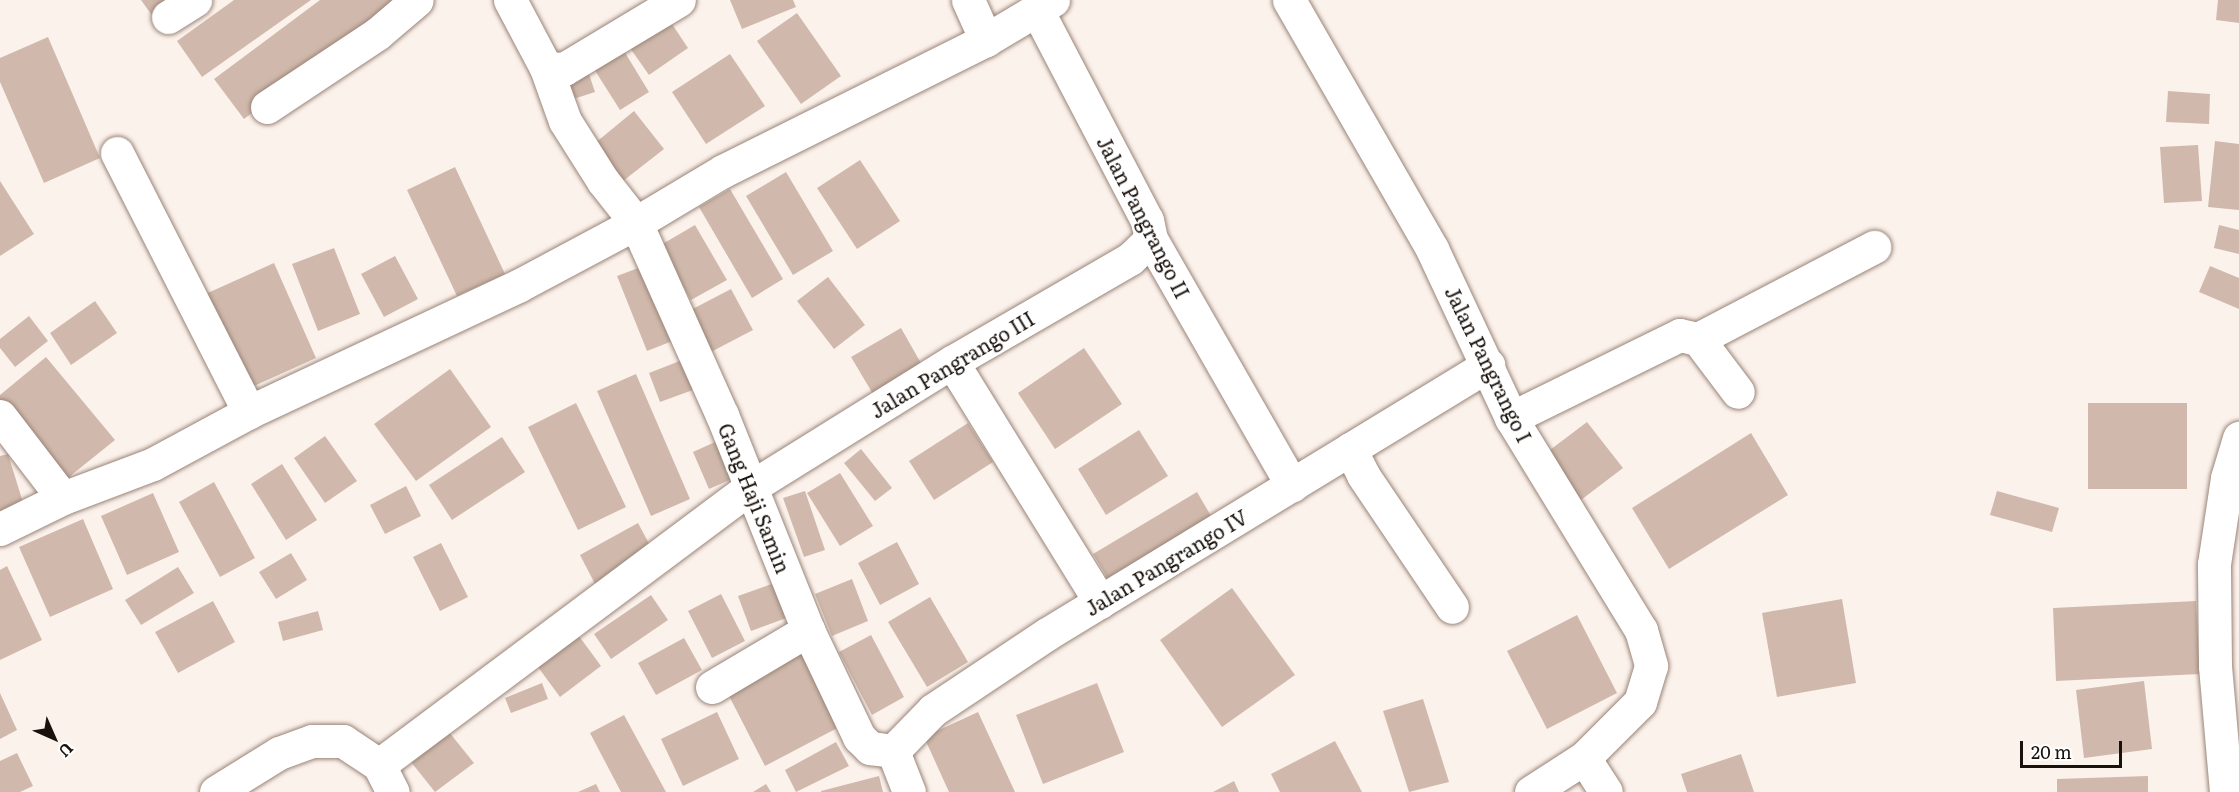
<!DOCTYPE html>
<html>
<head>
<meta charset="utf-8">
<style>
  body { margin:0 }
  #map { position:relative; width:2239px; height:792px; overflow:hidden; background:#fcf2ec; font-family:Literata,serif }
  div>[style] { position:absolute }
  .building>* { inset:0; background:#d0b9ac }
  .roads { filter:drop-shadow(0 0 2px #998477) drop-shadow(0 0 2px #998477) }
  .minor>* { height:33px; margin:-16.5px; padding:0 16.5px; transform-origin:16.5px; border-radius:16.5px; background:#fff }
  .major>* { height:33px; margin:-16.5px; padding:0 16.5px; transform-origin:16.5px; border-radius:16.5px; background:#fff }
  span { translate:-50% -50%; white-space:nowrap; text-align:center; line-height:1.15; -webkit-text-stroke:4.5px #fff; paint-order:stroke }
  .street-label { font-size:20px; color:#18110c }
  .north { position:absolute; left:24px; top:708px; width:60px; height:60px; -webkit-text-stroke:4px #fff; paint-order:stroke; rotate:135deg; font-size:16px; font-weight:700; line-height:24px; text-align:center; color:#18110c }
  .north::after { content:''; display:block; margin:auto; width:21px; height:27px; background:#18110c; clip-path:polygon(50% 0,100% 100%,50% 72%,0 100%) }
  .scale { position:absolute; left:2020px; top:741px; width:102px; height:27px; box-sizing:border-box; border:3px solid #18110c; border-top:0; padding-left:8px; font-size:18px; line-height:21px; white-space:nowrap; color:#18110c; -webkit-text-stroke:4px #fff; paint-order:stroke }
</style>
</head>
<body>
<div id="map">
  <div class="building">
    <div style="clip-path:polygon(141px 0,186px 0,156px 21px)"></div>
    <div style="clip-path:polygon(234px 0,311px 0,202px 77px,177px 41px)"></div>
    <div style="clip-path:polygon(320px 0,397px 0,400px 3px,244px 119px,214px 79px)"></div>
    <div style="clip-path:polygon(730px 0,793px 0,796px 7px,742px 29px)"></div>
    <div style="clip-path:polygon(2218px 0,2239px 0,2239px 23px,2216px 20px)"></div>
    <div style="clip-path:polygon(797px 13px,841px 76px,801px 104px,757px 41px)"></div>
    <div style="clip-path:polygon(670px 21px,688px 48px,649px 75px,630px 48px)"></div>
    <div style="clip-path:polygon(48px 37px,100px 158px,44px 183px,0 82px,0 58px)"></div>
    <div style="clip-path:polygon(624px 51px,649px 92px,620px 110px,594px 69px)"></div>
    <div style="clip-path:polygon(730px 54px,765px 106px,706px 144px,672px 92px)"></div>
    <div style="clip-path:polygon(588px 71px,595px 92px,564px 102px,557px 80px)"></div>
    <div style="clip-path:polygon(2168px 91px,2210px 94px,2209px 124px,2166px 122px)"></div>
    <div style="clip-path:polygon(634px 111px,664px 149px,623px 181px,594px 144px)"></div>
    <div style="clip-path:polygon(2215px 141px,2239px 144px,2239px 210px,2208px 207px)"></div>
    <div style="clip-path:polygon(2198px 145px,2202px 201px,2164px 203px,2160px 147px)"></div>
    <div style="clip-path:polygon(860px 160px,900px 221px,857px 249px,817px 188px)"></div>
    <div style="clip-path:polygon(455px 167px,505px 274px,457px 296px,407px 190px)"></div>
    <div style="clip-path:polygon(786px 172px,833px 251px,793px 275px,746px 196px)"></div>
    <div style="clip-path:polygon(0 181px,34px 234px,0 256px)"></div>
    <div style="clip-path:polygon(730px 189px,783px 279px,752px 298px,699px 207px)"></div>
    <div style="clip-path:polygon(695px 225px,727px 280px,691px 300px,659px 246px)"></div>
    <div style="clip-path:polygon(2219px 225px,2239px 230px,2239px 254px,2214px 248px)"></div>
    <div style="clip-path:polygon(334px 248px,360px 314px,318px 331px,292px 264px)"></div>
    <div style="clip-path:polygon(395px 256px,418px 299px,384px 317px,361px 274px)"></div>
    <div style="clip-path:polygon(274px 263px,316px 358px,243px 391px,201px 296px)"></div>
    <div style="clip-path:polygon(646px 265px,675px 340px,647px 351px,617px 276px)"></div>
    <div style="clip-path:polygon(2210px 266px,2239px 278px,2239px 309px,2199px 292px)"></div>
    <div style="clip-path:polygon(828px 277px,865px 325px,834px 349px,797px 301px)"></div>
    <div style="clip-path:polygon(731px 289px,753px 330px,707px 354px,685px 313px)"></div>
    <div style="clip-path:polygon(95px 301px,117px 333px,71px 365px,50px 333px)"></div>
    <div style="clip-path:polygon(29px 316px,48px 341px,15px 367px,0 348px,0 339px)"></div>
    <div style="clip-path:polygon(901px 328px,922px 365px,873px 394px,851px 357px)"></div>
    <div style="clip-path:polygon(1084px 348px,1122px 404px,1055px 449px,1018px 393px)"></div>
    <div style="clip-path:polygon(46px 357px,115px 440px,64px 481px,0 404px,0 395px)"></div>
    <div style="clip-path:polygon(690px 357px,701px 387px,660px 402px,649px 373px)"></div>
    <div style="clip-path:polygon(450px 369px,491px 427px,416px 481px,374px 424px)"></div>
    <div style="clip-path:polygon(636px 374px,690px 499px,651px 516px,597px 391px)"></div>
    <div style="clip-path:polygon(576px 403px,626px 507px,578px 530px,528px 427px)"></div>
    <div style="clip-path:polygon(2088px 403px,2187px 403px,2187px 489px,2088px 489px)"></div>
    <div style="clip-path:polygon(1587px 422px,1623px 468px,1577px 503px,1542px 456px)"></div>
    <div style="clip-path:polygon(968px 423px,993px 462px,934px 500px,909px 461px)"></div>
    <div style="clip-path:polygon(1139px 430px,1168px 476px,1106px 515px,1078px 469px)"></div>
    <div style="clip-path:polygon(1751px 433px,1788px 495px,1669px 569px,1632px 508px)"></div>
    <div style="clip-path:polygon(325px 436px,357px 481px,325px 503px,294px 458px)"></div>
    <div style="clip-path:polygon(502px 437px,525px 472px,452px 520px,429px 485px)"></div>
    <div style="clip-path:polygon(726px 437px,743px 474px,709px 489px,693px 452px)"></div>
    <div style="clip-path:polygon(861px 449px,892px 488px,875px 501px,844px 463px)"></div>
    <div style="clip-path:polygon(8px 454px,25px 509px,0 516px,0 456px)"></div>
    <div style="clip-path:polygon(282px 464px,317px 520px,286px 540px,251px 484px)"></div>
    <div style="clip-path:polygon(840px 473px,873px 526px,840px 546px,807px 493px)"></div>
    <div style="clip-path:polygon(214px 482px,255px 558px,220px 577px,179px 502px)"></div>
    <div style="clip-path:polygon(406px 486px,421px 516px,385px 534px,370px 505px)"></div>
    <div style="clip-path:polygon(805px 491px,825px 550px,804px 557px,783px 498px)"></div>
    <div style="clip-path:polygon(1997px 491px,2059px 508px,2052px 532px,1990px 515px)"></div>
    <div style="clip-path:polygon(1197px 492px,1217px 526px,1114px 589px,1093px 554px)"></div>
    <div style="clip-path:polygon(153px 493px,179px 552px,127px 575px,101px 516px)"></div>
    <div style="clip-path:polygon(83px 519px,113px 589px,50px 617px,19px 547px)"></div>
    <div style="clip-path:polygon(638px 523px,653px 551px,595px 584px,580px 555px)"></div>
    <div style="clip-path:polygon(897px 542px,919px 584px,880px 605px,858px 563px)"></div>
    <div style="clip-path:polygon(441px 543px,468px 597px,440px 611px,413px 557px)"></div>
    <div style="clip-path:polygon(291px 553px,307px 580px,276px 599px,259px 572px)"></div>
    <div style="clip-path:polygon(7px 566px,42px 640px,0 660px,0 570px)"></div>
    <div style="clip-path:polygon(178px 567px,194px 593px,141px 625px,125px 600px)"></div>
    <div style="clip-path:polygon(852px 579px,868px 621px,832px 636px,815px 594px)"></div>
    <div style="clip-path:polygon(777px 582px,789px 617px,751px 631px,738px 596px)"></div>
    <div style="clip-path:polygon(1232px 588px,1295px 675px,1222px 727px,1160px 640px)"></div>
    <div style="clip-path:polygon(721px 594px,745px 641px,712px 658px,688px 611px)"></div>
    <div style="clip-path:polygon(651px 595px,668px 620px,611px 659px,594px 634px)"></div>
    <div style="clip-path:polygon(930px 597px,968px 662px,927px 687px,888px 622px)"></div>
    <div style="clip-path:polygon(1842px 599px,1856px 683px,1777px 697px,1762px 613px)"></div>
    <div style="clip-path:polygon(213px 601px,235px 642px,178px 673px,155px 632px)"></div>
    <div style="clip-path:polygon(2196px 601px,2200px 674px,2056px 681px,2053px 608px)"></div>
    <div style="clip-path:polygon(318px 611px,323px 630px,283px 641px,278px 622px)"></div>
    <div style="clip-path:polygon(1577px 615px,1617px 693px,1547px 729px,1507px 651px)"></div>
    <div style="clip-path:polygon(576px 632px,601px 666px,560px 697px,535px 663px)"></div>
    <div style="clip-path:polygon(871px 635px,904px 697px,872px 715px,839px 652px)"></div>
    <div style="clip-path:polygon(684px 638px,702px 670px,656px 695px,638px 663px)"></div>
    <div style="clip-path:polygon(807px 651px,845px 724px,765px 766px,727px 692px)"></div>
    <div style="clip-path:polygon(2144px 681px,2152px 749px,2084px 758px,2076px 690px)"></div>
    <div style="clip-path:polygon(542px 683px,548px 699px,511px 713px,505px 698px)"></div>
    <div style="clip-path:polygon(1097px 683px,1124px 752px,1043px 784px,1016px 715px)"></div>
    <div style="clip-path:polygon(0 693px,17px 730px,0 739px)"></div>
    <div style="clip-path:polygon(1423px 699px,1449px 782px,1409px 792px,1383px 711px)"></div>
    <div style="clip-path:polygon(717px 712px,739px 759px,683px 786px,661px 739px)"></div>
    <div style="clip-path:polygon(978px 712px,1015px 792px,949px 792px,924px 737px)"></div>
    <div style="clip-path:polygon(624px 715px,666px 792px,621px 792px,590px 733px)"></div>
    <div style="clip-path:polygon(449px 732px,474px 763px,435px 792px,411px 762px)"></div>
    <div style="clip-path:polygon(1335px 741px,1362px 792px,1280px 792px,1271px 774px)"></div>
    <div style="clip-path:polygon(836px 742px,849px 766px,796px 792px,785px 770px)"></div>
    <div style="clip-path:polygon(17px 753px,33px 786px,20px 792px,0 792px,0 761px)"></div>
    <div style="clip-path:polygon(1741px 754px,1754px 792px,1687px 792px,1681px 774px)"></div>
    <div style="clip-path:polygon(879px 776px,883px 792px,821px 792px,821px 791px)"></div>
    <div style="clip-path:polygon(2148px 776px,2148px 792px,2057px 792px,2057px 779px)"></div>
    <div style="clip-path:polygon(1234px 781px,1239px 792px,1213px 792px)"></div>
    <div style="clip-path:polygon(596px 784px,600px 792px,578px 792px)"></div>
    <div style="clip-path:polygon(766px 784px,771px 792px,753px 792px)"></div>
  </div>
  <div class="roads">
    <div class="minor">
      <div style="left:510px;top:0;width:77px;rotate:62.1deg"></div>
      <div style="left:546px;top:68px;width:56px;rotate:70.3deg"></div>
      <div style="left:565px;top:121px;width:71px;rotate:57.7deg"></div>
      <div style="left:603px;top:181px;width:53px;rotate:51.8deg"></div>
      <div style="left:636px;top:223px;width:210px;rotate:65.9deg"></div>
      <div style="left:722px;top:415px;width:232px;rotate:68.2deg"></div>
      <div style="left:808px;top:630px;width:119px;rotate:64.5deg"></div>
      <div style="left:859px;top:737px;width:16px;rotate:45deg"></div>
      <div style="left:870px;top:748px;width:23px;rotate:7deg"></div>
      <div style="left:968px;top:0;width:44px;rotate:65.8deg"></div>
      <div style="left:1289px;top:0;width:287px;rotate:60.1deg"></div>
      <div style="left:1432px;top:249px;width:187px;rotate:64.9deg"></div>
      <div style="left:1511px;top:418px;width:249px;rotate:58.5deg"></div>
      <div style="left:1641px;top:630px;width:37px;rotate:74deg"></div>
      <div style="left:1651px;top:666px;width:38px;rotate:107deg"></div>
      <div style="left:1640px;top:702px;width:79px;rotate:135deg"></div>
      <div style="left:1584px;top:758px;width:63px;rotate:147.3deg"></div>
      <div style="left:1037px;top:10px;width:237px;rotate:62.4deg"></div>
      <div style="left:1147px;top:220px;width:19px;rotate:78deg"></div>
      <div style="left:1151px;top:239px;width:284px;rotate:60.2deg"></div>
      <div style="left:168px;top:17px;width:32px;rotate:-32deg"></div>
      <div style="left:546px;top:68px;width:18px;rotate:3deg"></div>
      <div style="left:564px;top:69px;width:134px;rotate:-31deg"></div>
      <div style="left:267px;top:107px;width:132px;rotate:-33.6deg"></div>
      <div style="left:377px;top:34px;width:52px;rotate:-40.4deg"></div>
      <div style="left:117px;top:153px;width:291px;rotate:63deg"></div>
      <div style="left:1698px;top:339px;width:199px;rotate:-27.6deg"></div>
      <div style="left:952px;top:362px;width:282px;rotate:58.3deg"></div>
      <div style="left:0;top:416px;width:103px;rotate:52.5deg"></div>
      <div style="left:1511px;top:418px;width:188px;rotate:-26.2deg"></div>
      <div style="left:1680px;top:335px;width:18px;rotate:13deg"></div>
      <div style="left:1698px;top:339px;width:66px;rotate:53deg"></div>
      <div style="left:1350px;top:449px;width:29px;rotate:63deg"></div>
      <div style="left:1363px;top:475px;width:159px;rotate:56deg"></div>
      <div style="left:0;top:529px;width:70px;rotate:-26.2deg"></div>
      <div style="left:63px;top:498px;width:96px;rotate:-20.7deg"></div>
      <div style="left:153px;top:464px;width:109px;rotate:-28.4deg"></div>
      <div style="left:249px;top:412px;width:297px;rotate:-25.1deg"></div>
      <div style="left:518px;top:286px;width:134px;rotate:-28.1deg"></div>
      <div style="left:636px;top:223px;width:101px;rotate:-30.9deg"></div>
      <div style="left:723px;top:171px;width:294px;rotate:-26.5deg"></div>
      <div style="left:986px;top:40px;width:78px;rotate:-30.8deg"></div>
      <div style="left:712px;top:687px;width:112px;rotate:-30.7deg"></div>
      <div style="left:893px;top:751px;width:57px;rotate:-45.7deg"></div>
      <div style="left:933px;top:710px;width:137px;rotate:-33.7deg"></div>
      <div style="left:1047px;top:634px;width:517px;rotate:-31.38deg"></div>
      <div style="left:893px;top:751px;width:44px;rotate:68.7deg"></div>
      <div style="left:1584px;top:758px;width:40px;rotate:57.1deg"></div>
      <div style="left:379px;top:765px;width:464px;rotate:-36.8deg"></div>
      <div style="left:751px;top:487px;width:237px;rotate:-31.9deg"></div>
      <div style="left:952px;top:362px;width:206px;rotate:-30.1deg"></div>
      <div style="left:1130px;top:259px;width:29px;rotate:-44deg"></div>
      <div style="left:216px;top:792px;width:74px;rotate:-31.8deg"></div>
      <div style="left:279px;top:753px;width:35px;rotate:-20deg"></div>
      <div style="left:312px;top:741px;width:31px"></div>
      <div style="left:343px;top:741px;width:43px;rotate:33.7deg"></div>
      <div style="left:379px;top:765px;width:30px;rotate:63deg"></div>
    </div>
    <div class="major">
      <div style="left:2226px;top:792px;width:126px;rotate:-95deg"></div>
      <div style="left:2215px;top:666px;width:102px;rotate:-90.6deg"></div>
      <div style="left:2214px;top:564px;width:87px;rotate:-81.4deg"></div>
      <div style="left:2227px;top:478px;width:42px;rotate:-73.3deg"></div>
    </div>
  </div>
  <div class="street-label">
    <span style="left:1144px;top:217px;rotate:63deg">Jalan Pangrango II</span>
    <span style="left:952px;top:364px;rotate:-31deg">Jalan Pangrango III</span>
    <span style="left:1489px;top:364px;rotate:64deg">Jalan Pangrango I</span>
    <span style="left:755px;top:498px;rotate:68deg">Gang Haji Samin</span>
    <span style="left:1166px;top:562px;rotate:-31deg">Jalan Pangrango IV</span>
  </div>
  <div class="north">U</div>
  <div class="scale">20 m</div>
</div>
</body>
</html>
